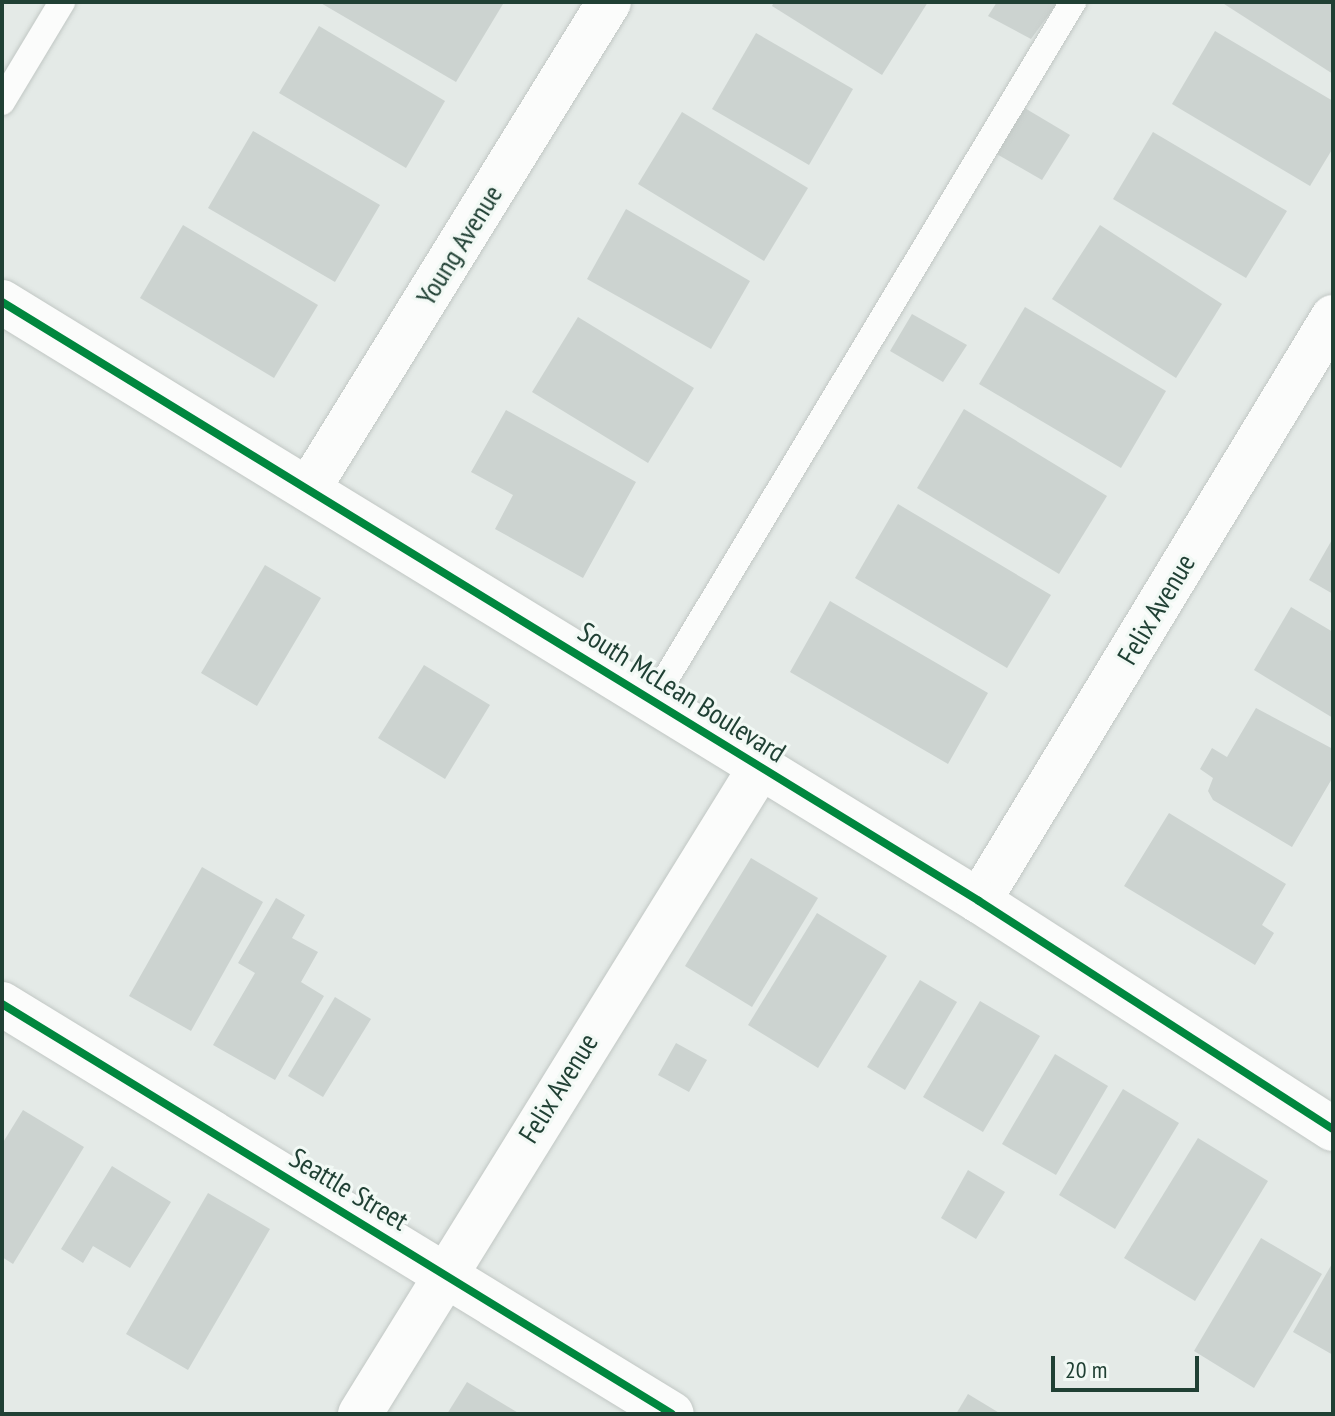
<!DOCTYPE html>
<html>
<head>
<meta charset="utf-8">
<style>
  body { margin:0 }
  #map { position:relative; width:1335px; height:1416px; overflow:hidden; background:#e4eae7; font-family:"PT Sans Narrow",sans-serif }
  div>[style] { position:absolute }
  .building>* { inset:0; background:#ccd3d0 }
  .roads { filter:drop-shadow(0 0 2px #c1c7c4) drop-shadow(0 0 2px #c1c7c4) }
  .lane>* { height:26px; margin:-13px; padding:0 13px; transform-origin:13px; border-radius:13px; background:#fbfcfb }
  .street>* { height:44px; margin:-22px; padding:0 22px; transform-origin:22px; border-radius:22px; background:#fbfcfb }
  .secondary>* { height:44px; margin:-22px; padding:0 22px; transform-origin:22px; border-radius:22px; background:#fbfcfb }
  .cycleway>* { height:8px; margin:-4px; padding:0 4px; transform-origin:4px; border-radius:4px; background:#00873e }
  span { translate:-50% -50%; white-space:nowrap; text-align:center; line-height:1.15; -webkit-text-stroke:6px #f2f9f5; paint-order:stroke }
  .street-label { font-size:28px; color:#204034 }
  .frame { position:absolute; inset:0; border:4px solid #204034; pointer-events:none }
  .scale { position:absolute; left:1051px; top:1356px; width:148px; height:36px; box-sizing:border-box; border:4px solid #204034; border-top:0; padding-left:10px; font-size:24px; line-height:28px; white-space:nowrap; color:#204034; -webkit-text-stroke:6px #f2f9f5; paint-order:stroke }
</style>
</head>
<body>
<div id="map">
  <div class="building">
    <div style="clip-path:polygon(319px 2px,499px 2px,503px 4px,456px 82px)"></div>
    <div style="clip-path:polygon(774px 2px,928px 2px,882px 75px,772px 6px)"></div>
    <div style="clip-path:polygon(997px 2px,1058px 2px,1031px 39px,988px 16px)"></div>
    <div style="clip-path:polygon(1221px 2px,1333px 2px,1333px 74px)"></div>
    <div style="clip-path:polygon(319px 26px,445px 101px,406px 168px,279px 93px)"></div>
    <div style="clip-path:polygon(1215px 31px,1333px 101px,1333px 148px,1310px 186px,1172px 104px)"></div>
    <div style="clip-path:polygon(756px 33px,853px 89px,809px 165px,712px 109px)"></div>
    <div style="clip-path:polygon(1023px 107px,1070px 135px,1042px 180px,995px 153px)"></div>
    <div style="clip-path:polygon(682px 112px,808px 188px,764px 261px,638px 184px)"></div>
    <div style="clip-path:polygon(253px 131px,380px 205px,335px 282px,208px 208px)"></div>
    <div style="clip-path:polygon(1153px 132px,1287px 211px,1246px 278px,1113px 199px)"></div>
    <div style="clip-path:polygon(626px 209px,750px 281px,711px 349px,587px 279px)"></div>
    <div style="clip-path:polygon(183px 225px,318px 305px,274px 378px,140px 298px)"></div>
    <div style="clip-path:polygon(1100px 225px,1222px 304px,1176px 378px,1052px 299px)"></div>
    <div style="clip-path:polygon(1025px 307px,1166px 391px,1121px 468px,979px 384px)"></div>
    <div style="clip-path:polygon(912px 314px,967px 345px,943px 382px,890px 351px)"></div>
    <div style="clip-path:polygon(578px 317px,694px 388px,648px 463px,532px 392px)"></div>
    <div style="clip-path:polygon(964px 409px,1107px 496px,1059px 574px,917px 488px)"></div>
    <div style="clip-path:polygon(506px 410px,636px 482px,583px 578px,495px 529px,513px 495px,471px 472px)"></div>
    <div style="clip-path:polygon(898px 504px,1051px 595px,1007px 668px,855px 578px)"></div>
    <div style="clip-path:polygon(1333px 538px,1333px 594px,1309px 580px)"></div>
    <div style="clip-path:polygon(265px 565px,321px 598px,257px 706px,201px 673px)"></div>
    <div style="clip-path:polygon(830px 601px,988px 693px,948px 764px,790px 672px)"></div>
    <div style="clip-path:polygon(1291px 607px,1333px 632px,1333px 718px,1254px 670px)"></div>
    <div style="clip-path:polygon(424px 665px,490px 705px,445px 779px,378px 738px)"></div>
    <div style="clip-path:polygon(1256px 708px,1333px 749px,1333px 777px,1292px 847px,1213px 800px,1208px 791px,1213px 778px,1200px 769px,1212px 748px,1227px 757px)"></div>
    <div style="clip-path:polygon(1169px 813px,1286px 884px,1262px 925px,1274px 933px,1255px 965px,1124px 886px)"></div>
    <div style="clip-path:polygon(751px 858px,818px 898px,752px 1007px,685px 966px)"></div>
    <div style="clip-path:polygon(202px 867px,263px 902px,191px 1031px,129px 996px)"></div>
    <div style="clip-path:polygon(276px 898px,305px 915px,292px 938px,318px 952px,301px 982px,324px 996px,275px 1080px,213px 1045px,255px 973px,238px 963px)"></div>
    <div style="clip-path:polygon(817px 913px,887px 956px,818px 1068px,748px 1025px)"></div>
    <div style="clip-path:polygon(920px 980px,957px 1002px,905px 1090px,867px 1067px)"></div>
    <div style="clip-path:polygon(335px 997px,371px 1019px,323px 1097px,288px 1076px)"></div>
    <div style="clip-path:polygon(980px 1001px,1040px 1036px,983px 1132px,923px 1097px)"></div>
    <div style="clip-path:polygon(676px 1043px,707px 1060px,689px 1092px,658px 1075px)"></div>
    <div style="clip-path:polygon(1055px 1054px,1108px 1086px,1056px 1175px,1002px 1144px)"></div>
    <div style="clip-path:polygon(1123px 1089px,1179px 1123px,1115px 1229px,1059px 1195px)"></div>
    <div style="clip-path:polygon(23px 1110px,84px 1147px,13px 1264px,2px 1257px,2px 1144px)"></div>
    <div style="clip-path:polygon(1198px 1138px,1268px 1181px,1195px 1301px,1124px 1258px)"></div>
    <div style="clip-path:polygon(112px 1166px,171px 1202px,130px 1268px,93px 1246px,83px 1263px,61px 1249px)"></div>
    <div style="clip-path:polygon(968px 1170px,1005px 1192px,976px 1239px,941px 1218px)"></div>
    <div style="clip-path:polygon(208px 1193px,270px 1229px,188px 1370px,126px 1334px)"></div>
    <div style="clip-path:polygon(1261px 1238px,1322px 1274px,1254px 1388px,1194px 1351px)"></div>
    <div style="clip-path:polygon(1333px 1262px,1333px 1355px,1293px 1332px)"></div>
    <div style="clip-path:polygon(467px 1382px,520px 1414px,447px 1414px)"></div>
    <div style="clip-path:polygon(968px 1394px,1001px 1414px,956px 1414px)"></div>
  </div>
  <div class="roads">
    <div class="lane">
      <div style="left:2px;top:102px;width:117px;rotate:-59deg"></div>
      <div style="left:653px;top:700px;width:815px;rotate:-58.96deg"></div>
    </div>
    <div class="street">
      <div style="left:979px;top:901px;width:683px;rotate:-58.78deg"></div>
      <div style="left:2px;top:1004px;width:785px;rotate:31.46deg"></div>
      <div style="left:360px;top:1414px;width:762px;rotate:-58.25deg"></div>
    </div>
    <div class="secondary">
      <div style="left:2px;top:302px;width:1146px;rotate:31.51deg"></div>
      <div style="left:979px;top:901px;width:421px;rotate:32.8deg"></div>
      <div style="left:309px;top:488px;width:571px;rotate:-58.31deg"></div>
    </div>
  </div>
  <div class="cycleway">
    <div style="left:2px;top:302px;width:1146px;rotate:31.51deg"></div>
    <div style="left:979px;top:901px;width:421px;rotate:32.8deg"></div>
    <div style="left:2px;top:1004px;width:785px;rotate:31.46deg"></div>
  </div>
  <div class="street-label">
    <span style="left:459px;top:245px;rotate:-58deg">Young Avenue</span>
    <span style="left:1156px;top:609px;rotate:-59deg">Felix Avenue</span>
    <span style="left:682px;top:692px;rotate:32deg">South McLean Boulevard</span>
    <span style="left:558px;top:1088px;rotate:-58deg">Felix Avenue</span>
    <span style="left:349px;top:1189px;rotate:31deg">Seattle Street</span>
  </div>
  <div class="frame"></div>
  <div class="scale">20 m</div>
</div>
</body>
</html>
